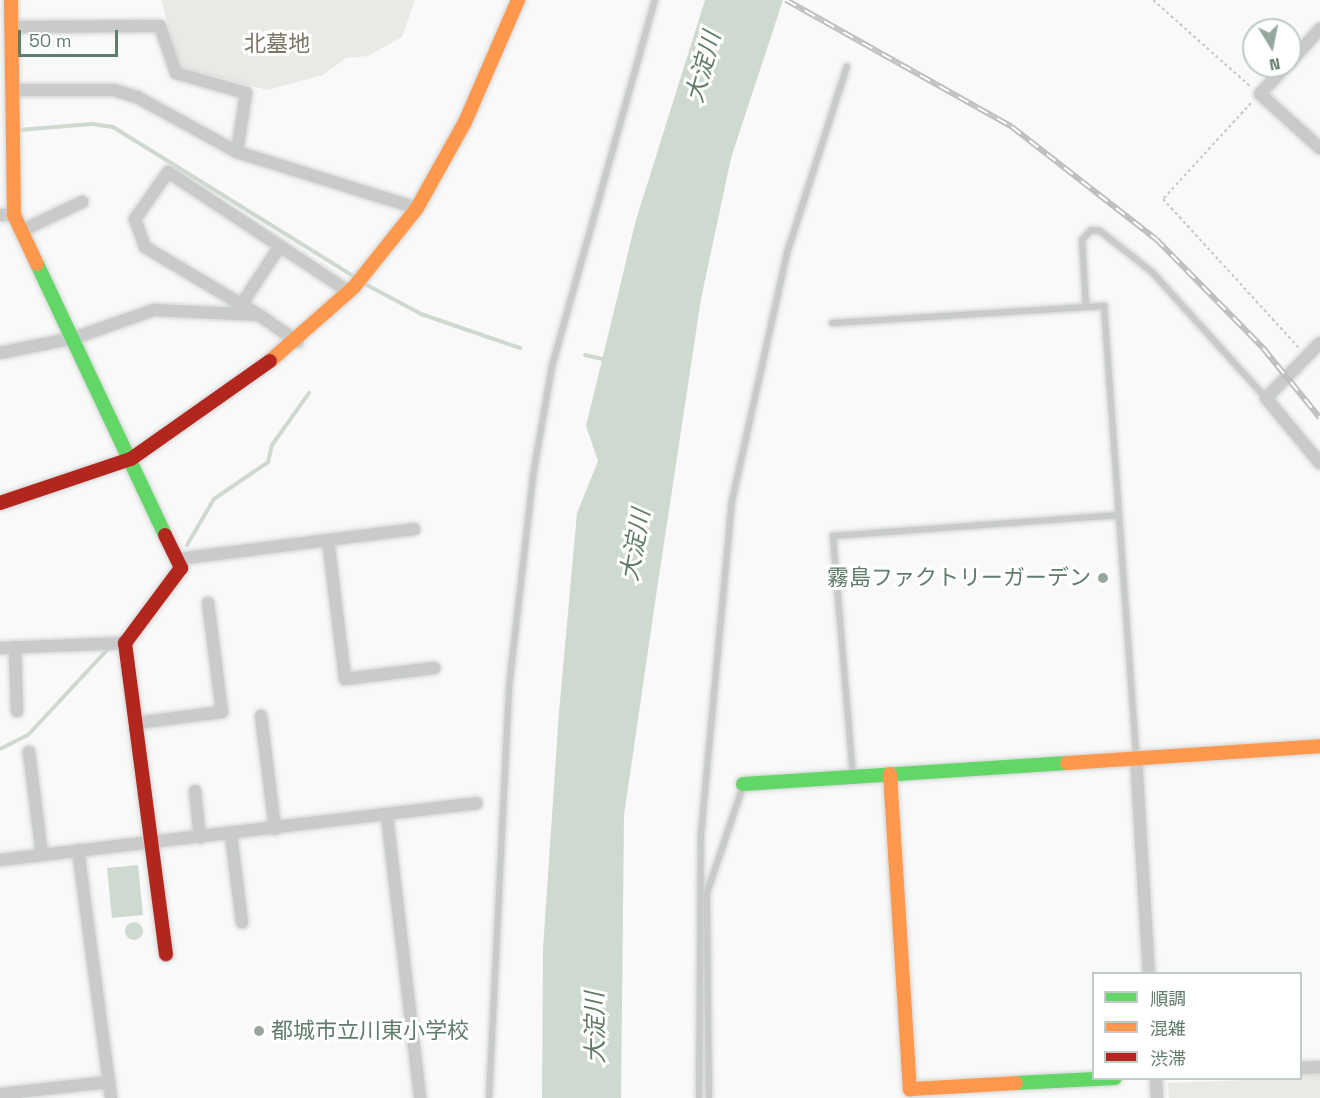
<!DOCTYPE html>
<html>
<head>
<meta charset="utf-8">
<style>
  body { margin:0 }
  #map { position:relative; width:1320px; height:1098px; overflow:hidden; background:#f9f9f9; font-family:"Space Grotesk","Noto Sans JP",sans-serif }
  div>[style] { position:absolute }
  .green>* { inset:0; background:#ebe9e6 }
  .water>* { inset:0; background:#ced9d0 }
  .round { border-radius:50% }
  .stream>* { height:4px; margin:-2px; padding:0 2px; transform-origin:2px; border-radius:2px; background:#ced9d0 }
  .path>* { height:2px; margin-top:-1px; transform-origin:0; background:repeating-linear-gradient(90deg,#c5c8c6 0 3px,transparent 0 6px) }
  .roads { filter:drop-shadow(0 0 2px #d2d5d4) drop-shadow(0 0 2px #d2d5d4) }
  .lane>* { height:6px; margin:-3px; padding:0 3px; transform-origin:3px; border-radius:3px; background:#c8cbc9 }
  .street>* { height:12px; margin:-6px; padding:0 6px; transform-origin:6px; border-radius:6px; background:#c8cbc9 }
  .fast>* { height:14px; margin:-7px; padding:0 7px; transform-origin:7px; border-radius:7px; background:#63d668 }
  .slow>* { height:14px; margin:-7px; padding:0 7px; transform-origin:7px; border-radius:7px; background:#ff974d }
  .jam>* { height:14px; margin:-7px; padding:0 7px; transform-origin:7px; border-radius:7px; background:#b3261e }
  .rail>* { height:6px; margin-top:-3px; transform-origin:0; background:repeating-linear-gradient(90deg,#fff 0 11px,#bec1bf 0 22px); box-sizing:border-box; border-block:2px solid #bec1bf }
  .dots>* { width:16px; height:16px; translate:-50% -50%; box-sizing:border-box; border:3px solid #fff; border-radius:50% }
  span { translate:-50% -50%; white-space:nowrap; text-align:center; line-height:1.15; -webkit-text-stroke:6px #fff; paint-order:stroke }
  .park-label { font-size:22px; color:#7a7564 }
  .poi-label { font-size:22px; color:#607c6c }
  .right { translate:-100% -50%; text-align:right }
  .left { translate:0 -50%; text-align:left }
  .water-label { font-size:24px; color:#607c66; font-style:italic }
  .legend { position:absolute; left:1092px; top:972px; width:210px; height:108px; box-sizing:border-box; background:#fff; border:2px solid #bfcbc4; margin:0; padding:8px 10px; list-style:none; font-size:18px; color:#607c6c }
  .legend li { display:flex; align-items:center; gap:12px; height:30px }
  .legend b { width:30px; border:2px solid #bfcbc4 }
  .north { position:absolute; left:1242px; top:18px; width:60px; height:60px; box-sizing:border-box; background:#fff; border:2px solid #bfcbc4; border-radius:50%; rotate:170deg; font-size:16px; font-weight:700; line-height:24px; text-align:center; color:#607c6c }
  .north::after { content:''; display:block; margin:auto; width:21px; height:27px; background:#96a89d; clip-path:polygon(50% 0,100% 100%,50% 72%,0 100%) }
  .scale { position:absolute; left:18px; top:30px; width:100px; height:27px; box-sizing:border-box; border:3px solid #607c6c; border-top:0; padding-left:8px; font-size:18px; line-height:21px; white-space:nowrap; color:#607c6c; -webkit-text-stroke:4px #fff; paint-order:stroke }
</style>
</head>
<body>
<div id="map">
  <div class="green">
    <div style="clip-path:polygon(161px 0,415px 0,402px 37px,368px 56px,346px 58px,323px 75px,267px 90px,180px 67px)"></div>
    <div style="clip-path:polygon(1320px 1072px,1320px 1098px,1169px 1098px,1168px 1083px,1300px 1078px,1301px 1074px)"></div>
  </div>
  <div class="water">
    <div style="clip-path:polygon(705px 0,783px 0,731px 158px,701px 299px,656px 596px,624px 815px,621px 1098px,542px 1098px,543px 949px,559px 712px,577px 513px,598px 461px,586px 426px,636px 220px)"></div>
    <div style="clip-path:polygon(138px 865px,143px 915px,112px 918px,107px 868px)"></div>
    <div class="round" style="left:125px;top:922px;width:18px;height:18px"></div>
  </div>
  <div class="stream">
    <div style="left:19px;top:130px;width:73px;rotate:-4.7deg"></div>
    <div style="left:92px;top:124px;width:21px;rotate:8deg"></div>
    <div style="left:113px;top:127px;width:285px;rotate:31.8deg"></div>
    <div style="left:363px;top:283px;width:66px;rotate:28.1deg"></div>
    <div style="left:421px;top:314px;width:105px;rotate:19deg"></div>
    <div style="left:585px;top:355px;width:23px;rotate:13deg"></div>
    <div style="left:187px;top:545px;width:53px;rotate:-59.6deg"></div>
    <div style="left:214px;top:499px;width:65px;rotate:-34.4deg"></div>
    <div style="left:268px;top:462px;width:17px;rotate:-77deg"></div>
    <div style="left:272px;top:445px;width:64px;rotate:-54.6deg"></div>
    <div style="left:0;top:749px;width:31px;rotate:-27deg"></div>
    <div style="left:28px;top:735px;width:117px;rotate:-47.1deg"></div>
  </div>
  <div class="path">
    <div style="left:1153px;top:0;width:131px;rotate:41.6deg"></div>
    <div style="left:1251px;top:103px;width:130px;rotate:132.5deg"></div>
    <div style="left:1163px;top:199px;width:202px;rotate:47.6deg"></div>
  </div>
  <div class="roads">
    <div class="lane">
      <div style="left:1086px;top:307px;width:67px;rotate:-93.4deg"></div>
      <div style="left:1082px;top:240px;width:13px;rotate:-48deg"></div>
      <div style="left:1091px;top:230px;width:9px;rotate:6deg"></div>
      <div style="left:1100px;top:231px;width:66px;rotate:38.3deg"></div>
      <div style="left:1152px;top:272px;width:170px;rotate:47.9deg"></div>
      <div style="left:832px;top:323px;width:273px;rotate:-3.6deg"></div>
      <div style="left:1104px;top:306px;width:452px;rotate:85.9deg"></div>
      <div style="left:853px;top:776px;width:241px;rotate:-94.8deg"></div>
      <div style="left:833px;top:536px;width:287px;rotate:-4.2deg"></div>
      <div style="left:489px;top:1098px;width:411px;rotate:-87.2deg"></div>
      <div style="left:509px;top:687px;width:212px;rotate:-83.5deg"></div>
      <div style="left:533px;top:476px;width:112px;rotate:-80.2deg"></div>
      <div style="left:552px;top:366px;width:380px;rotate:-74.3deg"></div>
      <div style="left:699px;top:1098px;width:264px;rotate:-89.6deg"></div>
      <div style="left:701px;top:834px;width:334px;rotate:-84.7deg"></div>
      <div style="left:732px;top:501px;width:254px;rotate:-77.5deg"></div>
      <div style="left:787px;top:253px;width:196px;rotate:-72.2deg"></div>
      <div style="left:709px;top:1098px;width:205px;rotate:-90.6deg"></div>
      <div style="left:707px;top:893px;width:113px;rotate:-71.4deg"></div>
    </div>
    <div class="street">
      <div style="left:13px;top:27px;width:147px;rotate:-0.4deg"></div>
      <div style="left:160px;top:26px;width:50px;rotate:71.2deg"></div>
      <div style="left:176px;top:73px;width:73px;rotate:15.9deg"></div>
      <div style="left:246px;top:93px;width:60px;rotate:98.7deg"></div>
      <div style="left:1290px;top:62px;width:45px;rotate:-47.7deg"></div>
      <div style="left:1286px;top:66px;width:38px;rotate:133deg"></div>
      <div style="left:1260px;top:94px;width:81px;rotate:42deg"></div>
      <div style="left:12px;top:90px;width:102px"></div>
      <div style="left:114px;top:90px;width:24px;rotate:17deg"></div>
      <div style="left:137px;top:97px;width:114px;rotate:28.8deg"></div>
      <div style="left:237px;top:152px;width:189px;rotate:17.3deg"></div>
      <div style="left:0;top:215px;width:14px"></div>
      <div style="left:21px;top:231px;width:68px;rotate:-25.4deg"></div>
      <div style="left:241px;top:305px;width:71px;rotate:-56.5deg"></div>
      <div style="left:259px;top:315px;width:133px;rotate:-149.2deg"></div>
      <div style="left:145px;top:247px;width:30px;rotate:-110deg"></div>
      <div style="left:135px;top:219px;width:57px;rotate:-54.9deg"></div>
      <div style="left:168px;top:172px;width:217px;rotate:33.5deg"></div>
      <div style="left:1320px;top:343px;width:77px;rotate:134.5deg"></div>
      <div style="left:1266px;top:398px;width:85px;rotate:50.3deg"></div>
      <div style="left:0;top:353px;width:76px;rotate:-11.5deg"></div>
      <div style="left:74px;top:338px;width:85px;rotate:-19.3deg"></div>
      <div style="left:154px;top:310px;width:105px;rotate:2.7deg"></div>
      <div style="left:259px;top:315px;width:47px;rotate:34.7deg"></div>
      <div style="left:328px;top:540px;width:140px;rotate:83deg"></div>
      <div style="left:345px;top:679px;width:90px;rotate:-7deg"></div>
      <div style="left:178px;top:559px;width:238px;rotate:-7.2deg"></div>
      <div style="left:15px;top:647px;width:64px;rotate:88.2deg"></div>
      <div style="left:0;top:648px;width:125px;rotate:-2.3deg"></div>
      <div style="left:261px;top:716px;width:114px;rotate:82.9deg"></div>
      <div style="left:136px;top:723px;width:87px;rotate:-7.3deg"></div>
      <div style="left:222px;top:712px;width:110px;rotate:-97.3deg"></div>
      <div style="left:29px;top:752px;width:104px;rotate:82.8deg"></div>
      <div style="left:1136px;top:757px;width:217px;rotate:86.6deg"></div>
      <div style="left:195px;top:791px;width:47px;rotate:83.9deg"></div>
      <div style="left:387px;top:816px;width:284px;rotate:83.3deg"></div>
      <div style="left:231px;top:835px;width:88px;rotate:82.8deg"></div>
      <div style="left:78px;top:850px;width:250px;rotate:82.4deg"></div>
      <div style="left:0;top:860px;width:480px;rotate:-6.8deg"></div>
      <div style="left:1300px;top:1068px;width:20px;rotate:-3deg"></div>
      <div style="left:1156px;top:1078px;width:20px;rotate:87deg"></div>
      <div style="left:0;top:1094px;width:110px;rotate:-6.3deg"></div>
    </div>
    <div class="fast">
      <div style="left:37px;top:264px;width:300px;rotate:64.7deg"></div>
      <div style="left:743px;top:784px;width:325px;rotate:-3.7deg"></div>
      <div style="left:1016px;top:1083px;width:99px;rotate:-2.9deg"></div>
    </div>
    <div class="slow">
      <div style="left:11px;top:0;width:215px;rotate:89.2deg"></div>
      <div style="left:14px;top:215px;width:54px;rotate:64.9deg"></div>
      <div style="left:270px;top:361px;width:112px;rotate:-41.4deg"></div>
      <div style="left:354px;top:287px;width:101px;rotate:-51.4deg"></div>
      <div style="left:417px;top:208px;width:98px;rotate:-60.8deg"></div>
      <div style="left:465px;top:122px;width:133px;rotate:-66.5deg"></div>
      <div style="left:1067px;top:763px;width:254px;rotate:-3.8deg"></div>
      <div style="left:890px;top:774px;width:316px;rotate:86.4deg"></div>
      <div style="left:910px;top:1089px;width:106px;rotate:-3.2deg"></div>
    </div>
    <div class="jam">
      <div style="left:0;top:503px;width:138px;rotate:-18.6deg"></div>
      <div style="left:131px;top:459px;width:170px;rotate:-35.2deg"></div>
      <div style="left:165px;top:535px;width:37px;rotate:64deg"></div>
      <div style="left:181px;top:568px;width:94px;rotate:126.7deg"></div>
      <div style="left:125px;top:643px;width:314px;rotate:82.5deg"></div>
    </div>
  </div>
  <div class="rail">
    <div style="left:786px;top:0;width:259px;rotate:29.3deg"></div>
    <div style="left:1012px;top:127px;width:182px;rotate:37.9deg"></div>
    <div style="left:1156px;top:239px;width:153px;rotate:45.5deg"></div>
    <div style="left:1263px;top:348px;width:90px;rotate:50.8deg"></div>
  </div>
  <div class="dots">
    <div style="left:1103px;top:578px;background:#96a89d"></div>
    <div style="left:259px;top:1031px;background:#96a89d"></div>
  </div>
  <div class="park-label">
    <span style="left:277px;top:44px">北墓地</span>
  </div>
  <div class="poi-label">
    <span class="right" style="left:1091px;top:578px">霧島ファクトリーガーデン</span>
    <span class="left" style="left:271px;top:1031px">都城市立川東小学校</span>
  </div>
  <div class="water-label">
    <span style="left:703px;top:67px;rotate:-75deg">大淀川</span>
    <span style="left:635px;top:545px;rotate:-80deg">大淀川</span>
    <span style="left:595px;top:1028px;rotate:-91deg">大淀川</span>
  </div>
  <ul class="legend">
  <li><b style="height:8px;background:#63d668"></b>順調</li>
  <li><b style="height:8px;background:#ff974d"></b>混雑</li>
  <li><b style="height:8px;background:#b3261e"></b>渋滞</li>
  </ul>
  <div class="north">N</div>
  <div class="scale">50 m</div>
</div>
</body>
</html>
